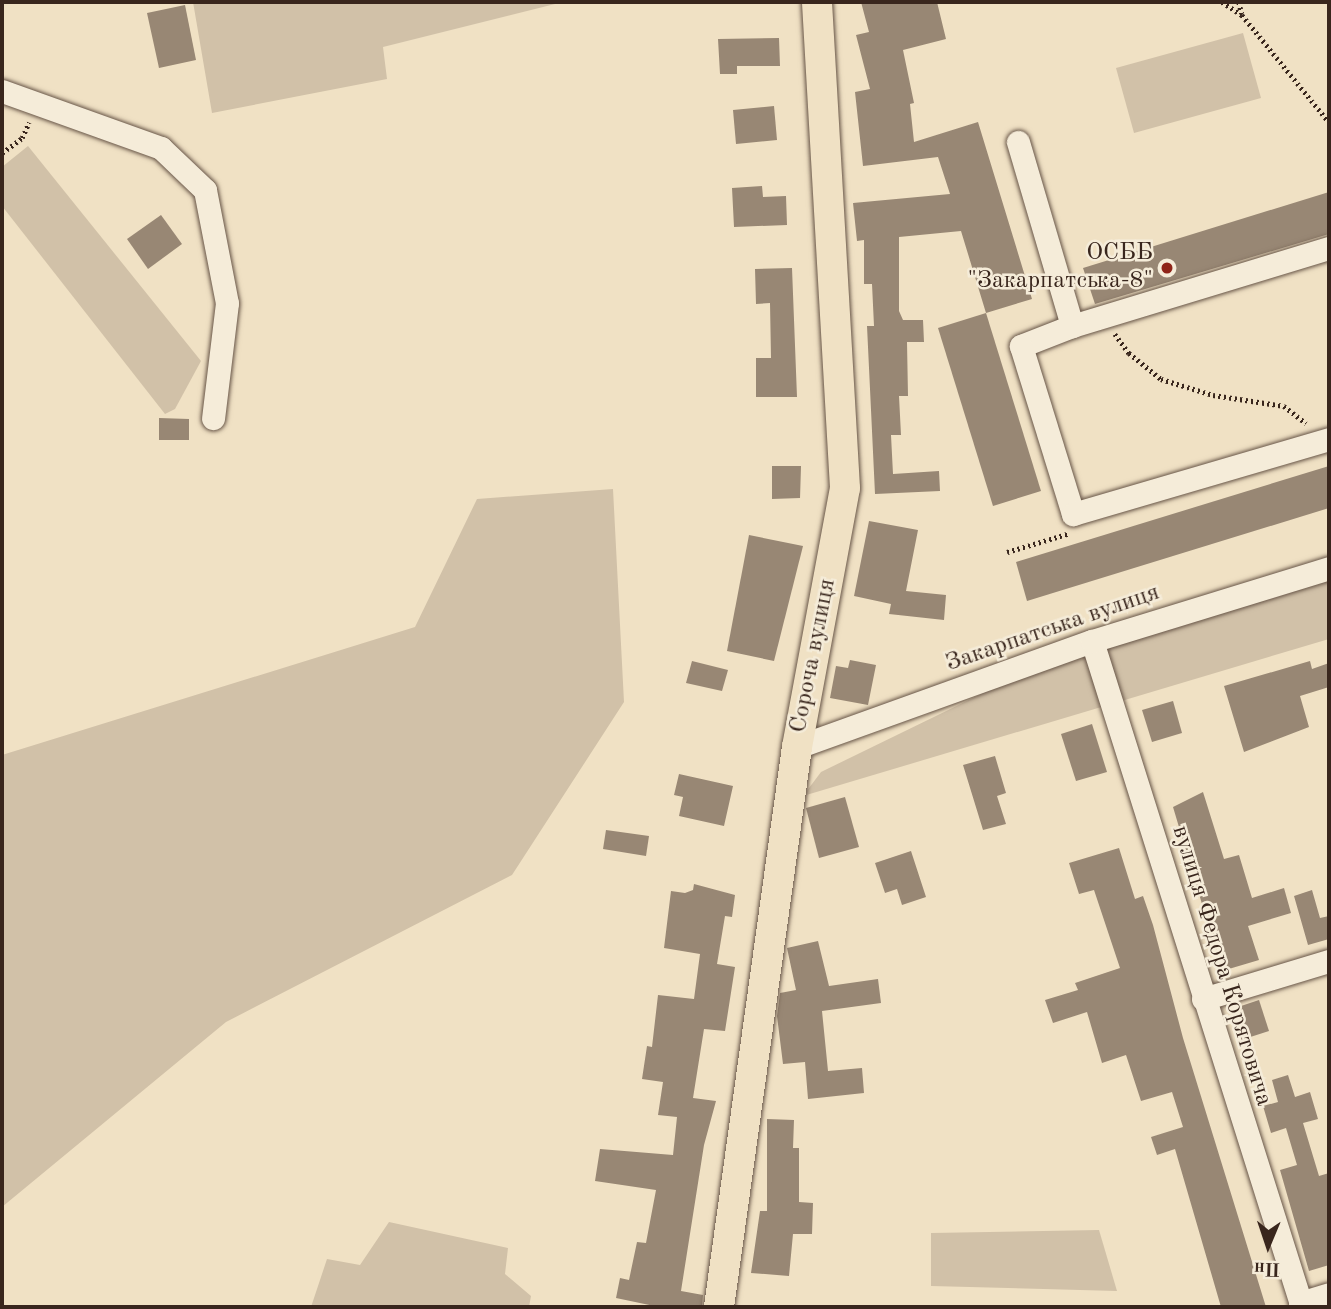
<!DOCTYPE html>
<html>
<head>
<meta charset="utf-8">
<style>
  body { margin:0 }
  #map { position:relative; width:1331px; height:1309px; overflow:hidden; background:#f0e1c4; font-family:"Old Standard TT",serif }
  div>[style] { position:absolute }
  .green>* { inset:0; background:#d1c1a8 }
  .building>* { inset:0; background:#988774 }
  .path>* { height:4.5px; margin-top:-2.25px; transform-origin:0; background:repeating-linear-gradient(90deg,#39261d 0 2px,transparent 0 5.5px) }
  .roads { filter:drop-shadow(0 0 2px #675547) drop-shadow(0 0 2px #675547) }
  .minor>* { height:23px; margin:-11.5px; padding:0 11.5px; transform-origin:11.5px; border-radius:11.5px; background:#f5ecd9 }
  .major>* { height:30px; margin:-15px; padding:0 15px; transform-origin:15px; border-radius:15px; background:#f0e1c4 }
  .dots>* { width:19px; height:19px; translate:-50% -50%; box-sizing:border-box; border:4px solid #f5ecd9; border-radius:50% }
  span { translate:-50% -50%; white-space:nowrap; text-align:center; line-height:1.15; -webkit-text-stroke:5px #f5ecd9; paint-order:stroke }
  .poi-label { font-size:24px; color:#39261d }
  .right { translate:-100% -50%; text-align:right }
  .street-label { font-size:24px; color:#39261d }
  .frame { position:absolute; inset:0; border:4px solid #39261d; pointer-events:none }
  .north { position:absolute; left:1233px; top:1211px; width:70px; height:70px; -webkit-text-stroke:5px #f5ecd9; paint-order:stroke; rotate:182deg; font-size:19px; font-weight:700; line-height:28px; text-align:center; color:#39261d }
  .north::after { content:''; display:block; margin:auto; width:24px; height:32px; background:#39261d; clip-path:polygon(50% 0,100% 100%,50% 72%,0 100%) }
</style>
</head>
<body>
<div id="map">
  <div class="green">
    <div style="clip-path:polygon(193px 2px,563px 2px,383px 47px,387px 79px,212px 113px)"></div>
    <div style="clip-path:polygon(1243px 33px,1261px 98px,1134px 133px,1116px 68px)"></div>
    <div style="clip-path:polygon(28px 146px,201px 361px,175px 409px,165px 414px,2px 206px,2px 167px)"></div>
    <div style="clip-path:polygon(613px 489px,624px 702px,512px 875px,226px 1022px,2px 1207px,2px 755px,415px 627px,477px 499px)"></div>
    <div style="clip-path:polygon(1329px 574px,1329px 639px,803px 796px,821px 772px,1024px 673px)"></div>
    <div style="clip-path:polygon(389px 1222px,508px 1248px,505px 1274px,531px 1296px,529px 1307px,311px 1307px,327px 1259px,360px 1265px)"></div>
    <div style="clip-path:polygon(1099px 1230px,1117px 1291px,931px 1286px,931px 1233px)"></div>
  </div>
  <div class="building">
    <div style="clip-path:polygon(861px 2px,937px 2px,946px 39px,903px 50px,914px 103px,910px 104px,914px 142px,978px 122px,1032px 299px,986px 313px,961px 231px,899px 237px,899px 311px,903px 320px,923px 320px,924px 342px,907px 342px,908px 396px,899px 396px,901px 435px,891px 435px,893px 474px,939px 471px,940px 491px,875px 494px,867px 326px,874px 326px,872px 284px,864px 284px,864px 240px,857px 241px,853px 203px,950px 194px,938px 157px,863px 166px,855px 92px,870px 89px,856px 35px,869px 32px)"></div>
    <div style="clip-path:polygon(185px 5px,196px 60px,159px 68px,147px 13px)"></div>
    <div style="clip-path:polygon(779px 38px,780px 66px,737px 66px,737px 74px,720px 74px,718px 39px)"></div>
    <div style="clip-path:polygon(774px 106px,777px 140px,736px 144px,733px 110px)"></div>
    <div style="clip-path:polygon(762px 186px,763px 197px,786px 196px,787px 225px,734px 227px,732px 188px)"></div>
    <div style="clip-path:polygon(1329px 192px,1329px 234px,1095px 304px,1083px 268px)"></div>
    <div style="clip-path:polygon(161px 215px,182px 244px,148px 269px,127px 239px)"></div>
    <div style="clip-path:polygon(792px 268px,797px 397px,756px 397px,756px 358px,771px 358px,770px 303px,756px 304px,755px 269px)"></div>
    <div style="clip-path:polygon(986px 313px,1041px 491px,993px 506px,938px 328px)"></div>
    <div style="clip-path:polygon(159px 418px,189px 419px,189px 440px,159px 440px)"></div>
    <div style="clip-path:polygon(772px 466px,801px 466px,800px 498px,772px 499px)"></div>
    <div style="clip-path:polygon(1329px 466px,1329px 508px,1027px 601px,1016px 562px)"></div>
    <div style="clip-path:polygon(869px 521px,918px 530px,906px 591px,946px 595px,944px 620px,889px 614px,891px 604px,854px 596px)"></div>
    <div style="clip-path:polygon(749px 535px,803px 546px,774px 661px,727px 651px)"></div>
    <div style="clip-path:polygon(850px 660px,876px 665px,868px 705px,830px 698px,836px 666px,848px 668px)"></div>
    <div style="clip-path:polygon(692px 661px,728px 670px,722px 691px,686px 683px)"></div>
    <div style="clip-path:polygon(1310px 661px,1312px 669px,1329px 663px,1329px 687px,1300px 696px,1309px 727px,1244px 752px,1224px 686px)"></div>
    <div style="clip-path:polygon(1173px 701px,1182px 733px,1152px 742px,1142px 710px)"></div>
    <div style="clip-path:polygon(1092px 724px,1107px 772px,1076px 781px,1061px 734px)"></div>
    <div style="clip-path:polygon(995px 756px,1006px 793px,997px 796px,1006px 824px,983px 830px,963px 765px)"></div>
    <div style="clip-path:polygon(679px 774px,733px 786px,724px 826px,679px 816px,683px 797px,674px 795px)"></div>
    <div style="clip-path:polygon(1203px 792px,1224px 859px,1239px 855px,1252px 898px,1284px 888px,1291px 913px,1248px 926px,1259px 960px,1222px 971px,1173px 807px)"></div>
    <div style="clip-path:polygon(845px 797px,859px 847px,819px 858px,806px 808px)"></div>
    <div style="clip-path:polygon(606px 830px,649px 836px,646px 856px,603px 849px)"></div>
    <div style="clip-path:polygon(1119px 848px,1135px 899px,1143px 896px,1153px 925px,1183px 1038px,1266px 1307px,1221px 1307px,1175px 1149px,1157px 1155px,1151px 1137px,1183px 1127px,1172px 1092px,1141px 1101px,1126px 1055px,1102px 1063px,1087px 1012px,1053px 1023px,1045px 1000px,1078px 990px,1075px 983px,1120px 968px,1094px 890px,1079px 894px,1069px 863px)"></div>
    <div style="clip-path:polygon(911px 851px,926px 897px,902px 905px,897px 889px,885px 893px,875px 863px)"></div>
    <div style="clip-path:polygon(694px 884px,735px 895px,732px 917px,725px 916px,717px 964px,735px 967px,725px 1031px,704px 1029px,693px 1098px,716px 1101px,704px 1145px,681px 1291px,703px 1295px,702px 1307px,659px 1307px,616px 1298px,620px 1278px,629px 1280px,637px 1242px,646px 1243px,656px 1190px,595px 1181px,600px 1149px,673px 1155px,677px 1117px,658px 1115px,663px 1082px,642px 1079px,647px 1046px,652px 1047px,658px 995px,694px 999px,700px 954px,664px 948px,671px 891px,685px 893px,693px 890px)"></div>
    <div style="clip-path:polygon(1312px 890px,1320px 918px,1329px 916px,1329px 939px,1308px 945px,1294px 896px)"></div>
    <div style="clip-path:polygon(818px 941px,829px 986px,878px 979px,881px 1003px,822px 1011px,828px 1071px,862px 1068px,864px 1093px,808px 1099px,805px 1062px,783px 1064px,777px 1016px,780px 993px,796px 990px,787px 948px)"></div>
    <div style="clip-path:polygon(1259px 1000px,1269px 1031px,1241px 1040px,1232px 1009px)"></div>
    <div style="clip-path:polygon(1288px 1075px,1295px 1097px,1310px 1092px,1318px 1119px,1303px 1123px,1319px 1176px,1329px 1173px,1329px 1265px,1309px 1271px,1280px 1170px,1297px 1165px,1286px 1128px,1271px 1133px,1263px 1106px,1278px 1102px,1272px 1080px)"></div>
    <div style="clip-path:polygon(767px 1119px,794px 1120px,793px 1148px,799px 1148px,799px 1202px,813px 1203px,812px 1234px,793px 1234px,789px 1276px,751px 1273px,760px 1211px,767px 1211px)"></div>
  </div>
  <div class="path">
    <div style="left:1222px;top:2px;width:24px;rotate:33deg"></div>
    <div style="left:1242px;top:15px;width:138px;rotate:50.9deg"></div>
    <div style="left:1239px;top:2px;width:12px;rotate:76deg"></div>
    <div style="left:2px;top:153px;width:25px;rotate:-37deg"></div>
    <div style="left:22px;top:138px;width:17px;rotate:-66deg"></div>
    <div style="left:1115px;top:334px;width:24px;rotate:54deg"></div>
    <div style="left:1129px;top:353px;width:41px;rotate:39.1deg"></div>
    <div style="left:1161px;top:379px;width:54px;rotate:17.1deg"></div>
    <div style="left:1213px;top:395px;width:72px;rotate:8.8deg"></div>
    <div style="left:1284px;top:406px;width:28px;rotate:38deg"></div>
    <div style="left:1007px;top:552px;width:63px;rotate:-16.7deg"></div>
  </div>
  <div class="roads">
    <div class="minor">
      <div style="left:2px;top:91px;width:169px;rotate:19.7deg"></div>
      <div style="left:161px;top:148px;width:61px;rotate:43.7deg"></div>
      <div style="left:205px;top:190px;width:115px;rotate:79deg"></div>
      <div style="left:227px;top:303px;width:116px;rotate:96.9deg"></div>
      <div style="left:1018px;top:142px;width:192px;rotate:73.6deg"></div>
      <div style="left:1072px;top:326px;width:269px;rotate:-16.9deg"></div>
      <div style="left:1072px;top:326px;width:55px;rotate:158.6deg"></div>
      <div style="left:1021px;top:346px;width:176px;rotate:72.8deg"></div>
      <div style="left:1073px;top:514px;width:267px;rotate:-16.3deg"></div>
      <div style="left:1092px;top:641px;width:698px;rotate:72.5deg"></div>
      <div style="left:797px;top:747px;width:313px;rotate:-19.8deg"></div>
      <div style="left:1092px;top:641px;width:248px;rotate:-17.1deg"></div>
      <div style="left:1203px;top:999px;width:132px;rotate:-16.8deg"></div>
      <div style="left:1300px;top:1303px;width:30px;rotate:-17deg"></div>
    </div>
    <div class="major">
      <div style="left:719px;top:1307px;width:565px;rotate:-82.07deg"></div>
      <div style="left:797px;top:747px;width:263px;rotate:-79.5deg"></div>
      <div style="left:845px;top:488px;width:487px;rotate:-93.3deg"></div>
    </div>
  </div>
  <div class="dots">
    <div style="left:1167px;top:268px;background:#8f2418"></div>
  </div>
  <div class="poi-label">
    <span class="right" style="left:1153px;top:268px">ОСББ<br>"Закарпатська-8"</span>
  </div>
  <div class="street-label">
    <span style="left:1053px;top:629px;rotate:-19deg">Закарпатська вулиця</span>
    <span style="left:814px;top:656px;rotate:-79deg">Сороча вулиця</span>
    <span style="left:1221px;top:966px;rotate:73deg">вулиця Федора Корятовича</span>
  </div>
  <div class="frame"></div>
  <div class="north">Пн</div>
</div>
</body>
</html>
